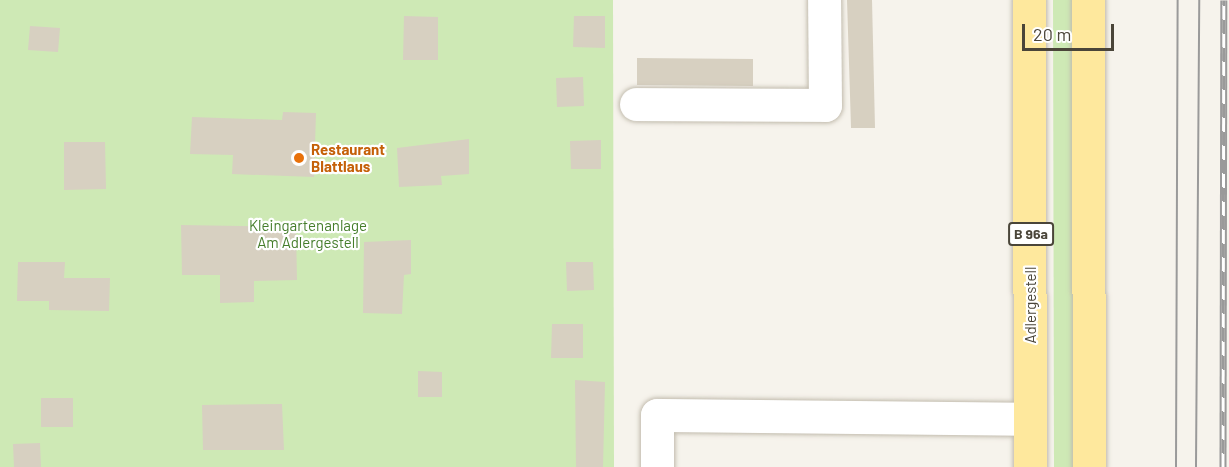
<!DOCTYPE html>
<html>
<head>
<meta charset="utf-8">
<style>
  body { margin:0 }
  #map { position:relative; width:1229px; height:467px; overflow:hidden; background:#f6f3ec; font-family:Barlow,sans-serif }
  div>[style] { position:absolute }
  .green>* { inset:0; background:#cee9b5 }
  .building>* { inset:0; background:#d7d0c1 }
  .roads { filter:drop-shadow(0 0 2px #c2bcae) drop-shadow(0 0 2px #c2bcae) }
  .minor>* { height:33px; margin:-16.5px; padding:0 16.5px; transform-origin:16.5px; border-radius:16.5px; background:#fff }
  .major>* { height:33px; margin:-16.5px; padding:0 16.5px; transform-origin:16.5px; border-radius:16.5px; background:#fee89d }
  .tram>* { height:1.5px; margin:-0.75px; padding:0 0.75px; transform-origin:0.75px; border-radius:0.75px; background:#9a9a9a }
  .rail>* { height:7px; margin-top:-3.5px; transform-origin:0; background:repeating-linear-gradient(90deg,#fff 0 14px,#9a9a9a 0 28px); box-sizing:border-box; border-block:2px solid #9a9a9a }
  .dots>* { width:16px; height:16px; translate:-50% -50%; box-sizing:border-box; border:3px solid #fff; border-radius:50% }
  span { translate:-50% -50%; white-space:nowrap; text-align:center; line-height:1.15; -webkit-text-stroke:4.5px #fff; paint-order:stroke }
  .shield-label span { padding:2px 4px; background:#fff; border:2px solid; border-radius:4px; -webkit-text-stroke-width:0 }
  .shield-label { font-size:14px; color:#4a4539; font-weight:700 }
  .food-label { font-size:15px; color:#c56008; font-weight:700 }
  .left { translate:0 -50%; text-align:left }
  .park-label { font-size:15px; color:#457d2b }
  .street-label { font-size:15px; color:#4a4539 }
  .scale { position:absolute; left:1022px; top:24px; width:92px; height:27px; box-sizing:border-box; border:3px solid #4a4539; border-top:0; padding-left:8px; font-size:18px; line-height:21px; white-space:nowrap; color:#4a4539; -webkit-text-stroke:4px #fff; paint-order:stroke }
</style>
</head>
<body>
<div id="map">
  <div class="green">
    <div style="clip-path:polygon(0 0,613px 0,614px 467px,0 467px)"></div>
    <div style="clip-path:polygon(1053px 0,1074px 0,1075px 467px,1054px 467px)"></div>
  </div>
  <div class="building">
    <div style="clip-path:polygon(847px 0,872px 0,875px 128px,851px 128px)"></div>
    <div style="clip-path:polygon(404px 16px,438px 17px,438px 60px,403px 60px)"></div>
    <div style="clip-path:polygon(574px 16px,605px 16px,605px 48px,573px 47px)"></div>
    <div style="clip-path:polygon(30px 26px,60px 28px,58px 52px,28px 50px)"></div>
    <div style="clip-path:polygon(637px 58px,753px 59px,753px 86px,637px 85px)"></div>
    <div style="clip-path:polygon(583px 77px,584px 106px,557px 107px,556px 78px)"></div>
    <div style="clip-path:polygon(283px 112px,316px 113px,314px 177px,232px 174px,233px 155px,190px 154px,192px 117px,282px 120px)"></div>
    <div style="clip-path:polygon(469px 139px,469px 174px,441px 176px,442px 185px,399px 187px,397px 148px)"></div>
    <div style="clip-path:polygon(601px 140px,601px 169px,571px 169px,570px 141px)"></div>
    <div style="clip-path:polygon(64px 142px,105px 142px,106px 189px,64px 190px)"></div>
    <div style="clip-path:polygon(181px 225px,296px 227px,297px 280px,254px 281px,254px 302px,220px 303px,220px 275px,182px 275px)"></div>
    <div style="clip-path:polygon(411px 240px,411px 274px,404px 275px,402px 314px,363px 313px,364px 242px)"></div>
    <div style="clip-path:polygon(18px 262px,65px 262px,64px 278px,110px 278px,109px 311px,49px 310px,49px 301px,17px 301px)"></div>
    <div style="clip-path:polygon(566px 262px,593px 262px,594px 290px,567px 291px)"></div>
    <div style="clip-path:polygon(552px 324px,583px 324px,583px 358px,551px 358px)"></div>
    <div style="clip-path:polygon(418px 371px,442px 372px,442px 397px,418px 397px)"></div>
    <div style="clip-path:polygon(575px 380px,605px 382px,603px 467px,576px 467px)"></div>
    <div style="clip-path:polygon(41px 398px,73px 398px,73px 427px,41px 427px)"></div>
    <div style="clip-path:polygon(282px 404px,284px 450px,203px 450px,202px 405px)"></div>
    <div style="clip-path:polygon(40px 443px,41px 467px,14px 467px,13px 444px)"></div>
  </div>
  <div class="roads">
    <div class="minor">
      <div style="left:636px;top:104px;width:189px;rotate:0.3deg"></div>
      <div style="left:825px;top:105px;width:105px;rotate:-90.5deg"></div>
      <div style="left:657px;top:467px;width:52px;rotate:-90deg"></div>
      <div style="left:657px;top:415px;width:373px;rotate:0.6deg"></div>
    </div>
    <div class="major">
      <div style="left:1029px;top:0;width:467px;rotate:89.9deg"></div>
      <div style="left:1088px;top:0;width:467px;rotate:89.9deg"></div>
    </div>
  </div>
  <div class="tram">
    <div style="left:1176px;top:467px;width:467px;rotate:-89.8deg"></div>
    <div style="left:1196px;top:467px;width:467px;rotate:-89.6deg"></div>
  </div>
  <div class="rail">
    <div style="left:1223px;top:467px;width:467px;rotate:-89.9deg"></div>
  </div>
  <div class="dots">
    <div style="left:299px;top:158px;background:#e8710a"></div>
  </div>
  <div class="shield-label">
    <span style="left:1031px;top:234px">B 96a</span>
  </div>
  <div class="food-label">
    <span class="left" style="left:311px;top:158px">Restaurant<br>Blattlaus</span>
  </div>
  <div class="park-label">
    <span style="left:308px;top:234px">Kleingartenanlage<br>Am Adlergestell</span>
  </div>
  <div class="street-label">
    <span style="left:1031px;top:305px;rotate:-90deg">Adlergestell</span>
  </div>
  <div class="scale">20 m</div>
</div>
</body>
</html>
